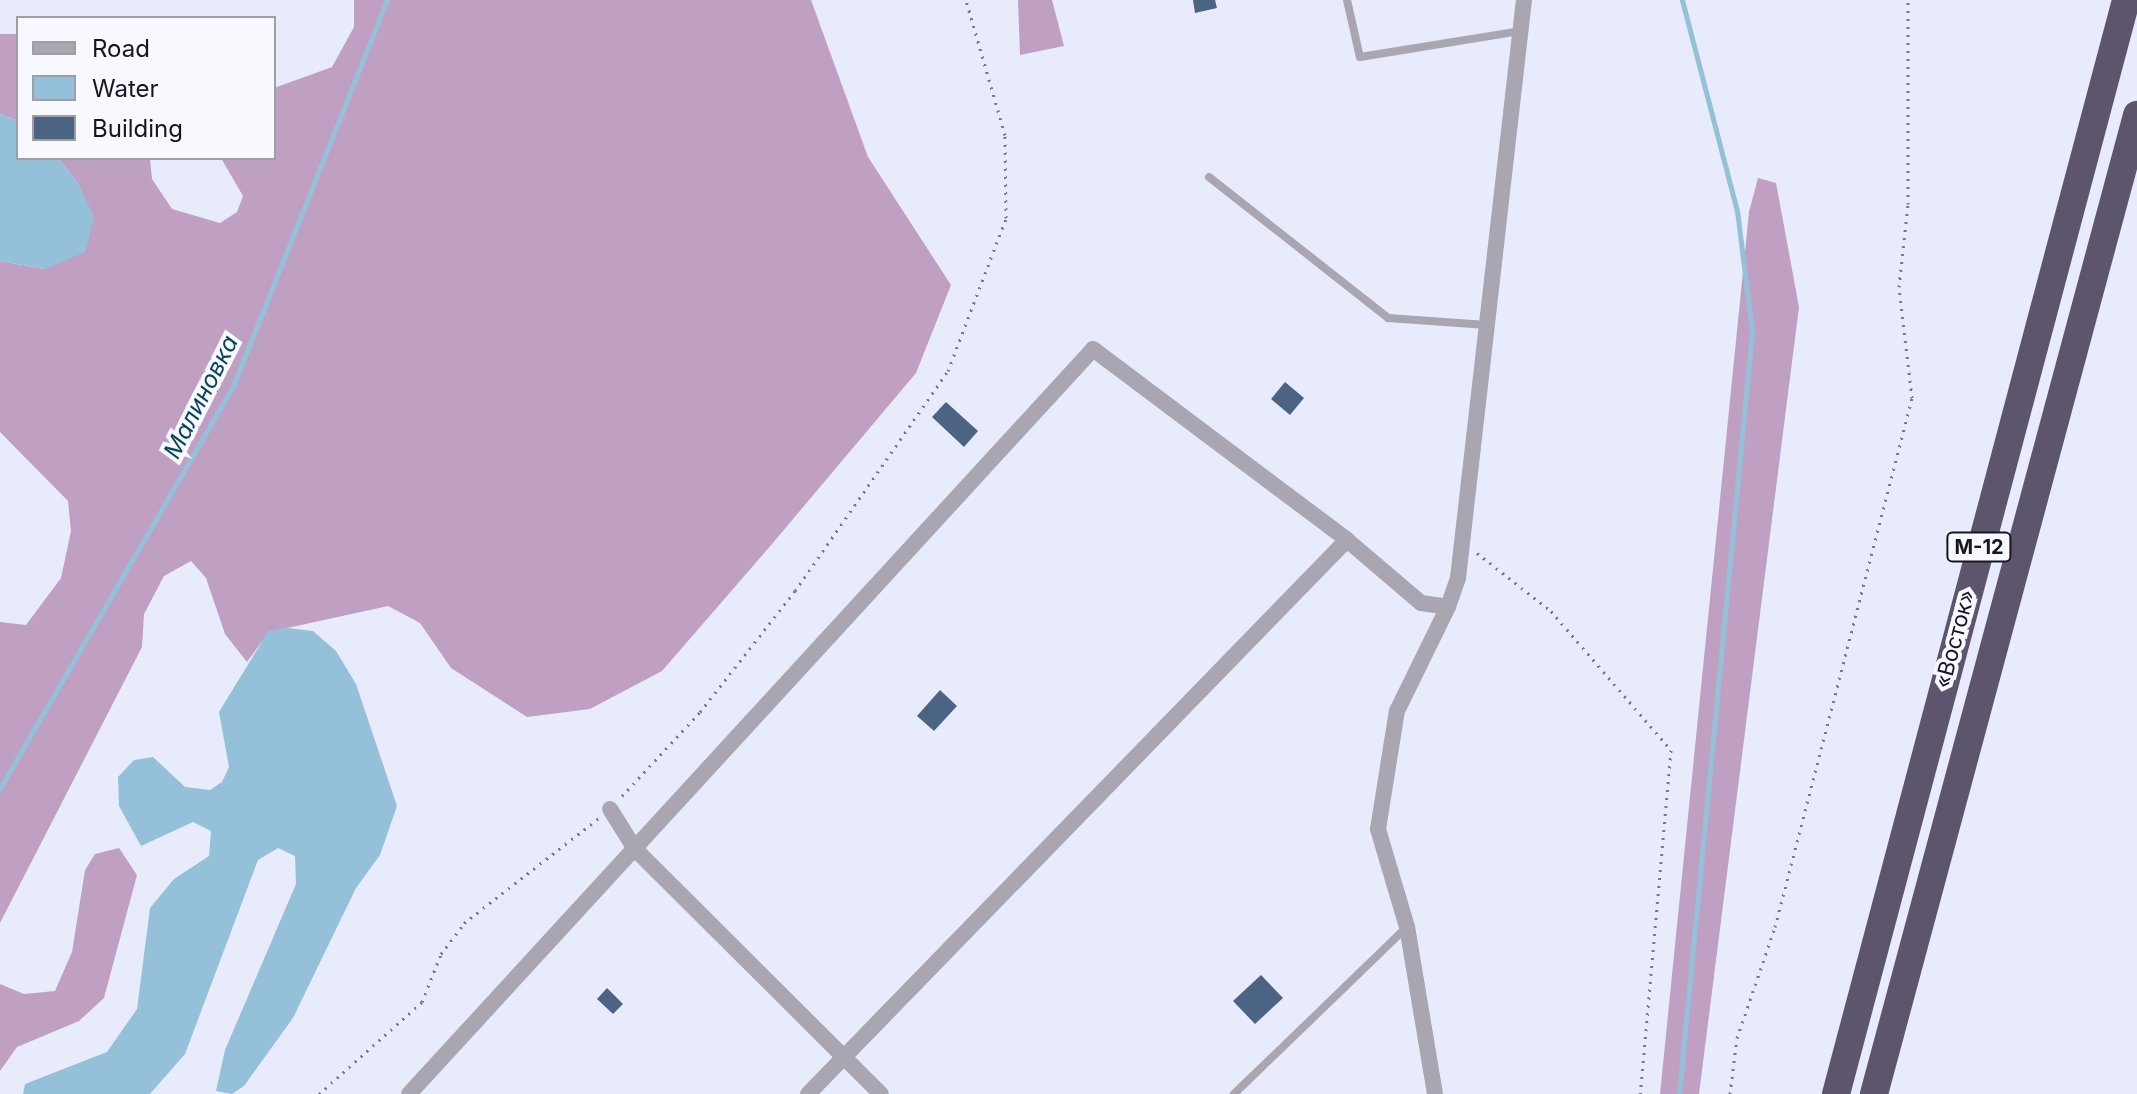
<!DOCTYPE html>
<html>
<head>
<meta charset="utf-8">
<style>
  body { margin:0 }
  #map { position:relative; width:2137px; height:1094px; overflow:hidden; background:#e8ebfc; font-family:Inter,sans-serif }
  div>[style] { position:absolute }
  .forest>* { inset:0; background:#bfa0c2 }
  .water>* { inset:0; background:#94c1d9 }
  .stream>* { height:5px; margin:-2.5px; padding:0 2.5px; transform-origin:2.5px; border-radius:2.5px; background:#94c1d9 }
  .building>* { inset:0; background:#4c6483 }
  .path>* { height:3px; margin-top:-1.5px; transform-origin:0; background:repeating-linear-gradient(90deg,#777986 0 2px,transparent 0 8px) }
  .lane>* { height:8px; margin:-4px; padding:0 4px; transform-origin:4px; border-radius:4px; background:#a9a5b1 }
  .street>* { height:16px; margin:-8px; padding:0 8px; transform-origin:8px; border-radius:8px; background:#a9a5b1 }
  .highway>* { height:28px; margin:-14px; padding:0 14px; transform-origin:14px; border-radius:14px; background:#5d556d }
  span { translate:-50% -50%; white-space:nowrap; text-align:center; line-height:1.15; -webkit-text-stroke:8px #f8f9fe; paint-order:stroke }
  .shield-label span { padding:2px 6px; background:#f8f9fe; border:2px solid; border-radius:6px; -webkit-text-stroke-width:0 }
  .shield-label { font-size:20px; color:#151720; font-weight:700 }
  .street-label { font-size:22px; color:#151720 }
  .water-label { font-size:24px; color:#08445d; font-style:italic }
  .legend { position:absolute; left:16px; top:16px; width:260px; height:144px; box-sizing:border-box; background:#f8f9fe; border:2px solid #9d9fa5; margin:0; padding:10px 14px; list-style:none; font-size:24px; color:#151720 }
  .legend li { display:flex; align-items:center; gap:16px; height:40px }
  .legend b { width:40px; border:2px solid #9d9fa5 }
</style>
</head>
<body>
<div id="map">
  <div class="forest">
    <div style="clip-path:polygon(354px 0,811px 0,868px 157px,951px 285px,916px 373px,772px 544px,662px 671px,590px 709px,527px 717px,451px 668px,420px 623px,388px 606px,269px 632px,247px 662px,225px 634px,206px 578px,191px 561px,164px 576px,144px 614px,142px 647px,0 923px,0 622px,26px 625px,61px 578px,71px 531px,68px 501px,0 432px,0 261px,45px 269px,78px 183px,58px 158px,150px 158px,152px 179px,172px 209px,220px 223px,237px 212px,243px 196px,221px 158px,274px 158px,274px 88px,332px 67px,354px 27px)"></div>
    <div style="clip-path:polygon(1018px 0,1052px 0,1064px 46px,1020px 55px)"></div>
    <div style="clip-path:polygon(0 34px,18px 34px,18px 121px,0 114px)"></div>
    <div style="clip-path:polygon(1758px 178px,1776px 183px,1799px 307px,1699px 1094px,1660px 1094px,1749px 212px)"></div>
    <div style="clip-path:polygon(119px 848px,137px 875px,104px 998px,79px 1021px,17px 1047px,0 1071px,0 984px,24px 994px,55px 991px,72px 952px,85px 870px,95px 854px)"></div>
  </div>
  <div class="water">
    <div style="clip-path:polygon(0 114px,18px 121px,18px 158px,58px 158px,78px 183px,94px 217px,85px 252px,45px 269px,0 261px)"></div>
    <div style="clip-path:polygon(287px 628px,313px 631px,336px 651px,356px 684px,397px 806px,380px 855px,356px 888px,293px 1018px,244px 1086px,232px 1094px,216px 1091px,225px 1050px,296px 884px,295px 856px,278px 848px,258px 860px,185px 1054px,150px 1094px,23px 1094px,25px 1084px,107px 1052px,137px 1009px,150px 908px,174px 879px,209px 856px,211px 831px,193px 822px,141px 846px,119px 806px,118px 777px,134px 760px,153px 757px,185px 787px,210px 790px,222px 782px,229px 767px,219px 712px,268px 632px)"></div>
  </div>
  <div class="stream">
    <div style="left:0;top:788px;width:467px;rotate:-59.9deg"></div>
    <div style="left:234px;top:384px;width:413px;rotate:-68.3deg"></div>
    <div style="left:1679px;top:1094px;width:766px;rotate:-84.53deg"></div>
    <div style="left:1752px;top:331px;width:121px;rotate:-97.1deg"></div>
    <div style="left:1737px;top:211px;width:218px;rotate:-104.6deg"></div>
  </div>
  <div class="building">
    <div style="clip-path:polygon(1193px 0,1215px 0,1217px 8px,1195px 13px)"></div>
    <div style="clip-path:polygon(1285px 382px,1304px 398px,1290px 415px,1271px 399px)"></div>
    <div style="clip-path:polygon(946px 402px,978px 431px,964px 447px,932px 417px)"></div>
    <div style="clip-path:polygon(940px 690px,957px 706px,934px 731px,917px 716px)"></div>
    <div style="clip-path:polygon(1261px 975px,1283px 998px,1255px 1024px,1233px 1001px)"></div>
    <div style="clip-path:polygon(607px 988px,623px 1004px,613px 1014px,597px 999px)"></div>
  </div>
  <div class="path">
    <div style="left:1477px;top:553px;width:94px;rotate:38.1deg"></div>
    <div style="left:1551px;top:611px;width:184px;rotate:49.2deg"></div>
    <div style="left:1671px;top:750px;width:345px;rotate:95.1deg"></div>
    <div style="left:622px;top:796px;width:115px;rotate:-47.1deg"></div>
    <div style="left:700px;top:712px;width:154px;rotate:-51.9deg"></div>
    <div style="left:795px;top:591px;width:268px;rotate:-55.2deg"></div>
    <div style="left:948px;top:371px;width:164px;rotate:-69.2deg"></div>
    <div style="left:1006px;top:218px;width:83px;rotate:-90.7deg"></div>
    <div style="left:1005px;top:135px;width:141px;rotate:-106.1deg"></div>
    <div style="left:319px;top:1094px;width:138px;rotate:-41.8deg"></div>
    <div style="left:422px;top:1002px;width:52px;rotate:-68.4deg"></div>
    <div style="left:441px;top:954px;width:39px;rotate:-53deg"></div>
    <div style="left:464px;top:923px;width:171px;rotate:-37.9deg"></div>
    <div style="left:1730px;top:1094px;width:56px;rotate:-82.9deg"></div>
    <div style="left:1737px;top:1038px;width:117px;rotate:-71.1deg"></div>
    <div style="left:1775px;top:927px;width:546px;rotate:-75.48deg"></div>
    <div style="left:1912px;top:398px;width:112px;rotate:-96.7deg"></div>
    <div style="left:1899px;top:287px;width:83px;rotate:-83.8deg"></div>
    <div style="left:1908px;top:204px;width:204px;rotate:-90deg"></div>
  </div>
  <div class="lane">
    <div style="left:1347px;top:0;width:58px;rotate:77.2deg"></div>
    <div style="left:1360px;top:57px;width:162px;rotate:-9.2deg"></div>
    <div style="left:1209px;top:177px;width:228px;rotate:38.2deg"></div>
    <div style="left:1388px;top:318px;width:99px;rotate:4deg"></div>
    <div style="left:1234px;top:1094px;width:239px;rotate:-44deg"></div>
  </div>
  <div class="street">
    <div style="left:610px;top:809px;width:47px;rotate:58deg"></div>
    <div style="left:635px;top:849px;width:347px;rotate:44.9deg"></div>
    <div style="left:409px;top:1094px;width:1011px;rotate:-47.44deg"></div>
    <div style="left:1093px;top:349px;width:318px;rotate:36.9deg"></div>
    <div style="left:808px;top:1094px;width:773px;rotate:-45.79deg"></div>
    <div style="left:1347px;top:540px;width:97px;rotate:40.4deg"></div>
    <div style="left:1421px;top:603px;width:27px;rotate:8deg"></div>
    <div style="left:1448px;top:607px;width:31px;rotate:-71deg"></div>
    <div style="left:1458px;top:578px;width:582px;rotate:-83.49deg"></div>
    <div style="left:1435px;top:1094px;width:169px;rotate:-99.5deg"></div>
    <div style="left:1407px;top:927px;width:102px;rotate:-106.5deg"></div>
    <div style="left:1378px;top:829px;width:120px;rotate:-80.9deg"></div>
    <div style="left:1397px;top:711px;width:116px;rotate:-63.9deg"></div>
  </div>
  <div class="highway">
    <div style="left:1836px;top:1094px;width:1132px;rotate:-75.15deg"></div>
    <div style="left:1874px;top:1094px;width:1014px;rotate:-74.96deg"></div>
  </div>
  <div class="shield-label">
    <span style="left:1979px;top:547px">М-12</span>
  </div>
  <div class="street-label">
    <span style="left:1955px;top:639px;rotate:-75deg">«Восток»</span>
  </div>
  <div class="water-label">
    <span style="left:201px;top:397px;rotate:-63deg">Малиновка</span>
  </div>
  <ul class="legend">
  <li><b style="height:10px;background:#a9a5b1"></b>Road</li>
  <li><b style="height:22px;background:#94c1d9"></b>Water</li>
  <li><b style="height:22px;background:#4c6483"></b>Building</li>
  </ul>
</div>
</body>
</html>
